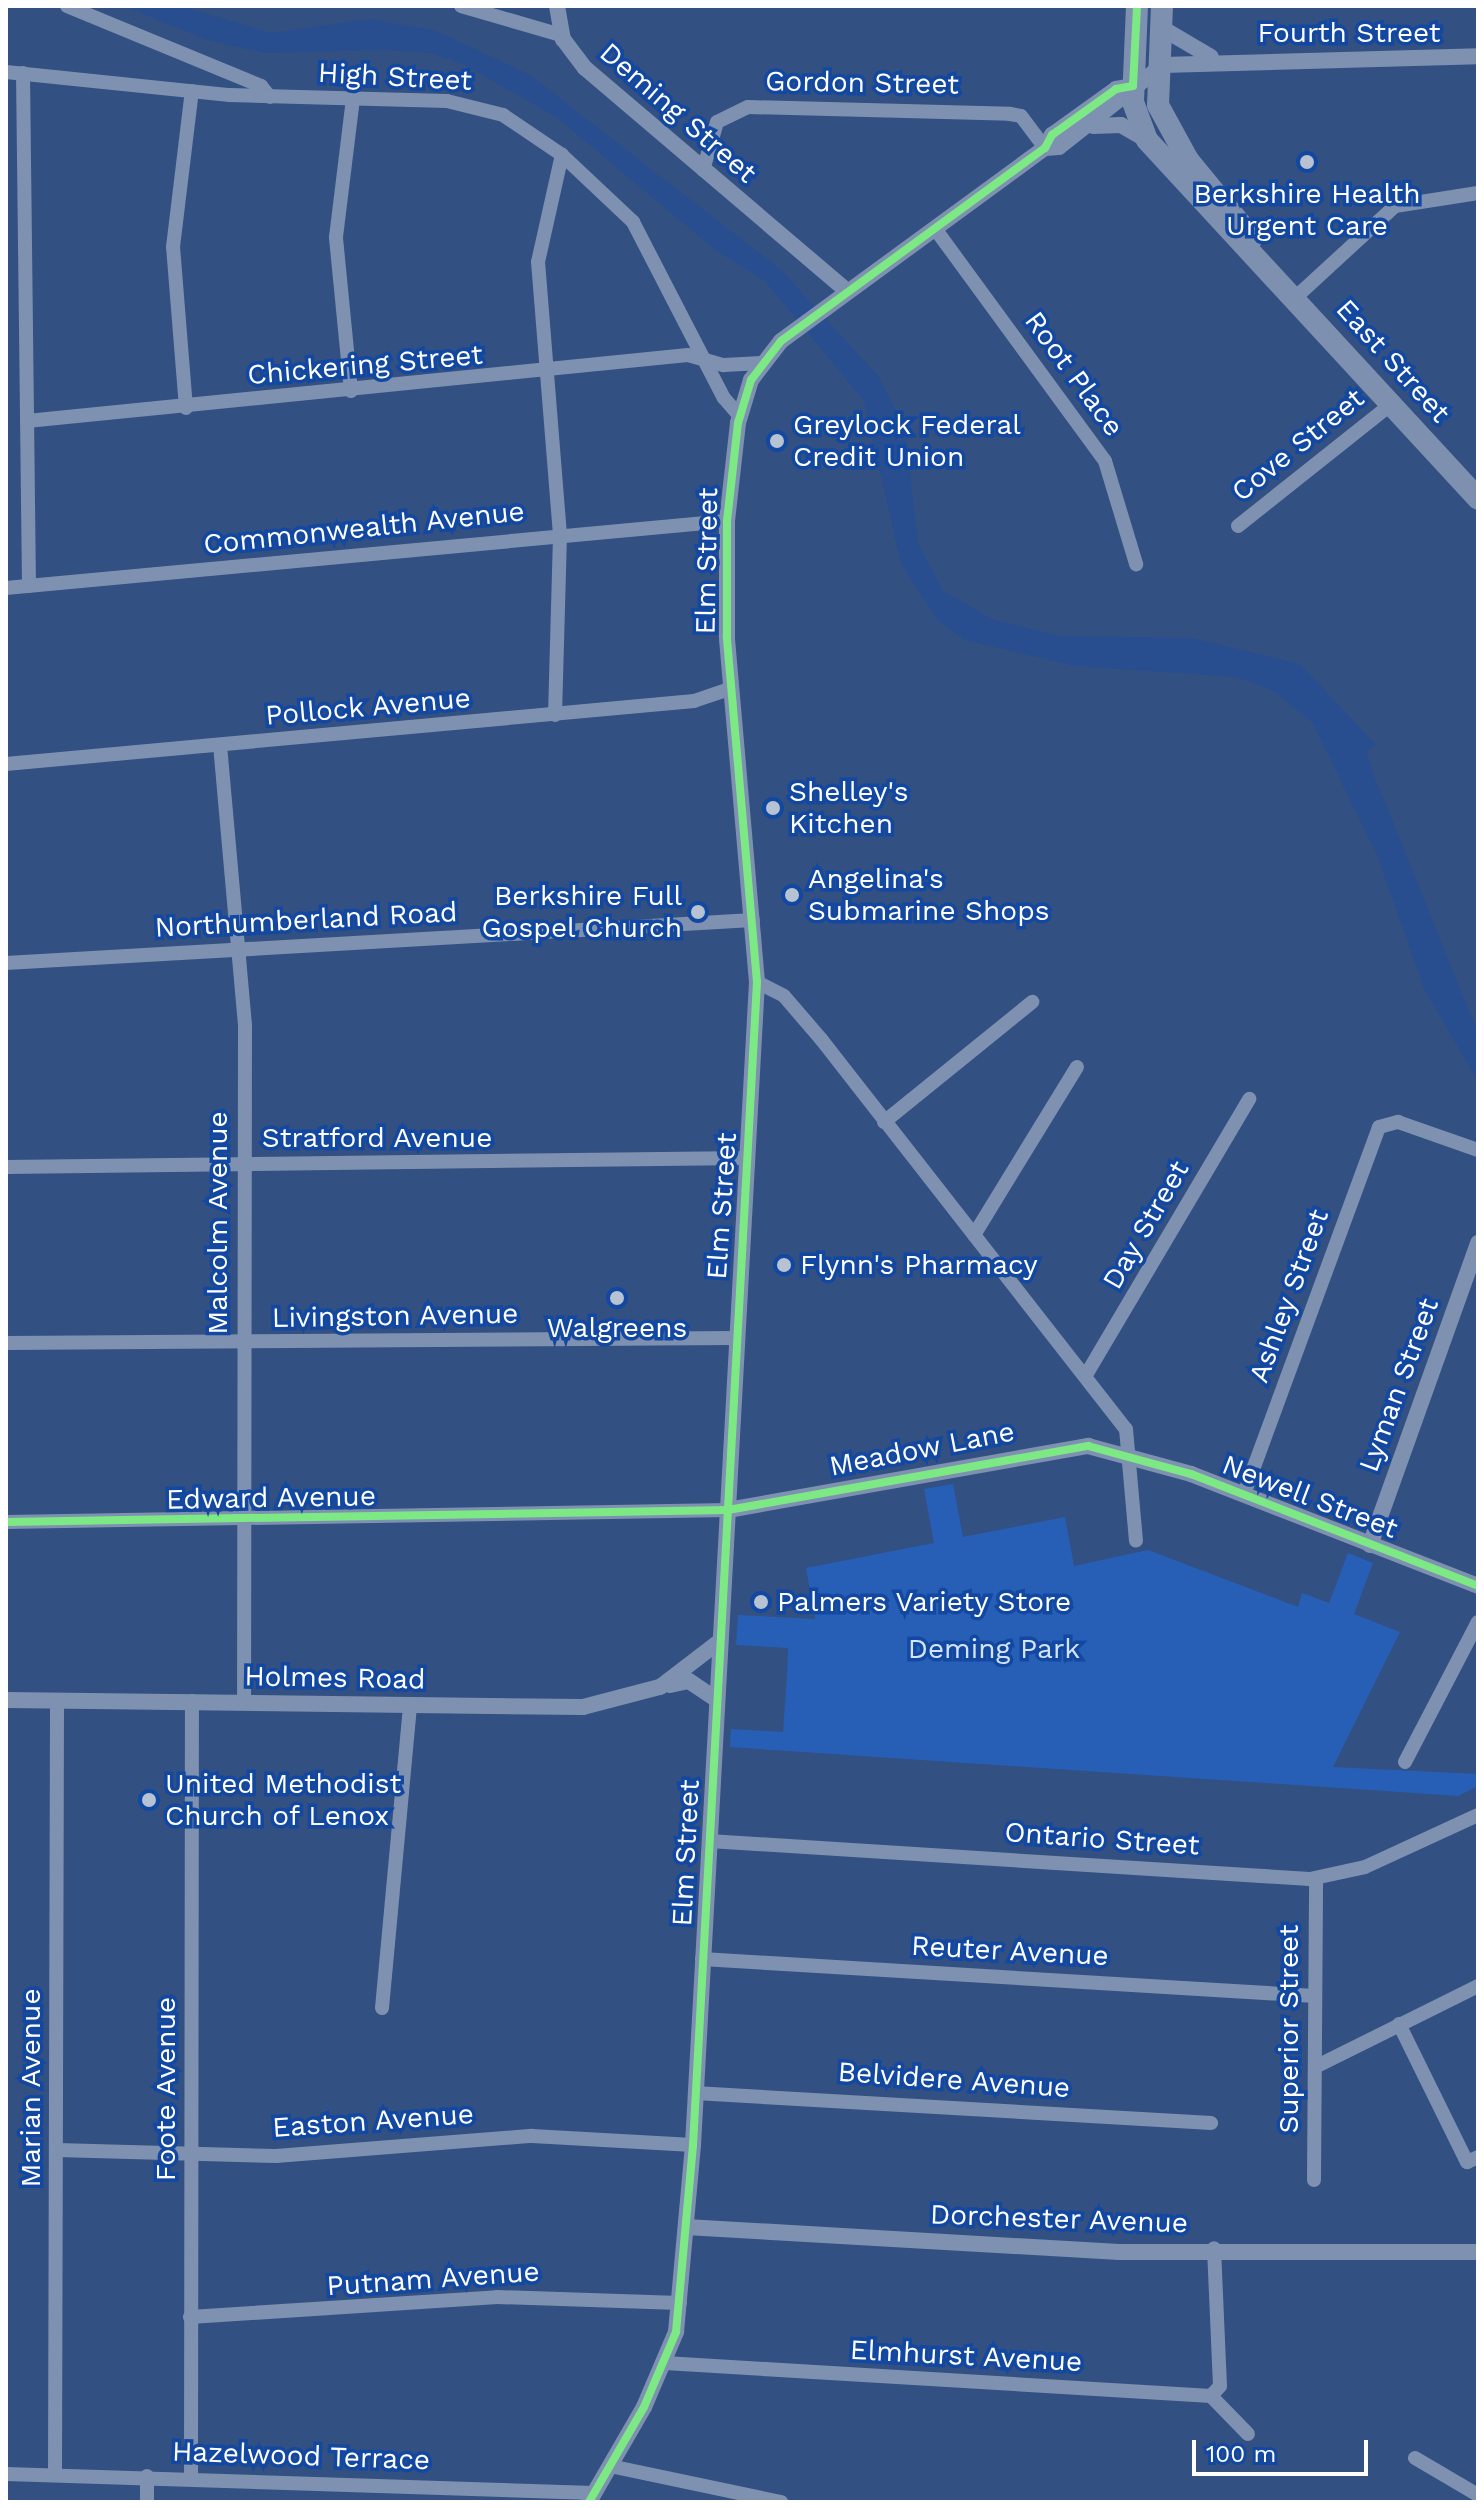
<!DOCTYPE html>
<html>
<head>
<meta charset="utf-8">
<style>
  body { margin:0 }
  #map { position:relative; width:1484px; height:2508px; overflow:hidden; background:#325081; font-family:"Work Sans",sans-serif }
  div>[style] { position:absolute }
  .green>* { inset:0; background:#275fb7 }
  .water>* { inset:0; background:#284e90 }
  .minor>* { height:14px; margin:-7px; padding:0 7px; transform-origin:7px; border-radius:7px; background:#7e91b1 }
  .tertiary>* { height:16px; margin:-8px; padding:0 8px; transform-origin:8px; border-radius:8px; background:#7e91b1 }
  .trunk>* { height:22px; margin:-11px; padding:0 11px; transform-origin:11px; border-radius:11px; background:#7d90b0 }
  .cycleway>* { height:8px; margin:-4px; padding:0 4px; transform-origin:4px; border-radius:4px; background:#7ce984 }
  .dots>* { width:22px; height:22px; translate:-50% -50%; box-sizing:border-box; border:4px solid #1248a1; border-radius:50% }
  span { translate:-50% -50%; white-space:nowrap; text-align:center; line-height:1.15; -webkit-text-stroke:7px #1248a1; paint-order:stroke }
  .street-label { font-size:28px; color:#fff }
  .poi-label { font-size:28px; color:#fff }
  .left { translate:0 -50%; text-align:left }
  .right { translate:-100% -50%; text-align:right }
  .park-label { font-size:28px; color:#d4e4fe }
  .frame { position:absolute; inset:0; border:8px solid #fff; pointer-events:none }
  .scale { position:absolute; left:1192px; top:2440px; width:176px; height:36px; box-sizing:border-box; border:4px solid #fff; border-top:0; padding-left:10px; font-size:24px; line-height:28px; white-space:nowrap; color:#fff; -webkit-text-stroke:6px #1248a1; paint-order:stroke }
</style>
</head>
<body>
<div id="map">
  <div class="green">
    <div style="clip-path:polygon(953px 1484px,963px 1537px,1065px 1517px,1074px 1566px,1148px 1550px,1298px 1607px,1302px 1593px,1329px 1603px,1348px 1553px,1373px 1563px,1354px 1614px,1400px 1632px,1333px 1767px,1478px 1774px,1478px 1786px,1458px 1796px,730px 1747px,731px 1729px,783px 1732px,787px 1674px,788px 1648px,736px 1645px,738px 1615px,815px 1619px,806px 1568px,934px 1543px,924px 1489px)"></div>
  </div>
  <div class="water">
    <div style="clip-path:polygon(124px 6px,181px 6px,271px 33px,369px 19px,434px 30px,530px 75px,781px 270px,879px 377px,905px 430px,918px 544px,943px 591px,994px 620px,1060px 636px,1191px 638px,1300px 664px,1376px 745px,1366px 751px,1374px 776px,1478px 1032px,1478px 1081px,1425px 991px,1377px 855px,1312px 722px,1274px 691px,1237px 677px,1075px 666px,965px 640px,938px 621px,901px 564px,864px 401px,765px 281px,713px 248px,556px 117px,465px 65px,431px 53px,384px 50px,264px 53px,208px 40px)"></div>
  </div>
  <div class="minor">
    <div style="left:67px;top:6px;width:210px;rotate:22.4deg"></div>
    <div style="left:261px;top:86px;width:14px;rotate:51deg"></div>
    <div style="left:461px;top:6px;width:104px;rotate:16.2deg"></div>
    <div style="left:6px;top:72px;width:225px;rotate:5.9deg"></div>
    <div style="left:230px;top:95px;width:217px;rotate:1.6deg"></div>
    <div style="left:447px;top:101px;width:58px;rotate:14deg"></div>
    <div style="left:503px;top:115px;width:71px;rotate:34.1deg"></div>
    <div style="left:562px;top:155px;width:98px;rotate:43.3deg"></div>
    <div style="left:633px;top:222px;width:198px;rotate:62.7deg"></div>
    <div style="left:724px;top:398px;width:23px;rotate:49deg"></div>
    <div style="left:23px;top:73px;width:513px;rotate:89.33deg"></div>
    <div style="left:703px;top:170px;width:50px;rotate:-73.7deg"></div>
    <div style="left:717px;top:122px;width:34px;rotate:-26deg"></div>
    <div style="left:748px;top:107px;width:262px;rotate:1.5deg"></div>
    <div style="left:1010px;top:114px;width:11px;rotate:10deg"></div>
    <div style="left:1021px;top:116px;width:40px;rotate:53deg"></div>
    <div style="left:936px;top:230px;width:286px;rotate:53.8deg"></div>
    <div style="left:1105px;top:461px;width:108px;rotate:73.2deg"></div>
    <div style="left:1296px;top:297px;width:134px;rotate:-42.6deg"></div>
    <div style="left:1395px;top:206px;width:84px;rotate:-8.9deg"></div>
    <div style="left:351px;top:391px;width:155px;rotate:-95.6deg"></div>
    <div style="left:336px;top:237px;width:140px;rotate:-83deg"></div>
    <div style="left:186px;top:408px;width:162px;rotate:-94.6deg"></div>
    <div style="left:173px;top:247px;width:157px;rotate:-83.1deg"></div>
    <div style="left:27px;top:421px;width:664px;rotate:-5.7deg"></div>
    <div style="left:688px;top:355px;width:37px;rotate:16deg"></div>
    <div style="left:724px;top:365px;width:37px;rotate:-3deg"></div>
    <div style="left:1238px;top:526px;width:194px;rotate:-38.5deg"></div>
    <div style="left:6px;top:588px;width:724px;rotate:-5.31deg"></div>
    <div style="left:555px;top:715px;width:180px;rotate:-88.4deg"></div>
    <div style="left:560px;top:535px;width:274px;rotate:-94.6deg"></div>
    <div style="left:538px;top:262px;width:110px;rotate:-77.4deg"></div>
    <div style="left:220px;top:745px;width:282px;rotate:84.9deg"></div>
    <div style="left:245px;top:1026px;width:676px;rotate:90.08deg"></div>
    <div style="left:6px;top:764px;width:691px;rotate:-5.23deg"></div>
    <div style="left:694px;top:701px;width:40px;rotate:-18.9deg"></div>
    <div style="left:6px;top:963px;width:748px;rotate:-3.29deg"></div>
    <div style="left:757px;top:982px;width:30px;rotate:27deg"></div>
    <div style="left:784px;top:996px;width:57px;rotate:49.3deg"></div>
    <div style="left:821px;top:1039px;width:495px;rotate:52deg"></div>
    <div style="left:1126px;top:1429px;width:112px;rotate:84.9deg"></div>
    <div style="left:884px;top:1122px;width:191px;rotate:-39deg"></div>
    <div style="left:6px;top:1167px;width:741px;rotate:-0.7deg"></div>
    <div style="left:974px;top:1235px;width:197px;rotate:-58.5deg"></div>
    <div style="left:6px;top:1343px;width:730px;rotate:-0.39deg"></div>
    <div style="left:1086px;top:1375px;width:321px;rotate:-59.4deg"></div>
    <div style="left:1244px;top:1494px;width:391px;rotate:-69.8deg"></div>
    <div style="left:1379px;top:1127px;width:20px;rotate:-15deg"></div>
    <div style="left:1398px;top:1122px;width:85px;rotate:19.3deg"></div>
    <div style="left:6px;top:1522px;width:722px;rotate:-0.95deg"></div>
    <div style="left:1405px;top:1762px;width:158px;rotate:-62.5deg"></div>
    <div style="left:709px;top:1841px;width:602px;rotate:3.62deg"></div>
    <div style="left:1310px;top:1879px;width:56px;rotate:-12.3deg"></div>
    <div style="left:1365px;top:1867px;width:124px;rotate:-24.7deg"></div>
    <div style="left:702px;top:1959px;width:614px;rotate:3.45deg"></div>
    <div style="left:382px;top:2008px;width:304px;rotate:-84.7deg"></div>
    <div style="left:1399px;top:2024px;width:154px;rotate:63.8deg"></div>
    <div style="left:1467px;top:2162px;width:12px;rotate:-24deg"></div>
    <div style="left:1315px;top:2067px;width:182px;rotate:-26.4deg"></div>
    <div style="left:695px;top:2093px;width:517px;rotate:3.33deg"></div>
    <div style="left:57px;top:2150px;width:219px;rotate:1.6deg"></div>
    <div style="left:276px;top:2156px;width:257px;rotate:-4.5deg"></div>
    <div style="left:532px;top:2136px;width:161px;rotate:3.2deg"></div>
    <div style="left:1314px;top:2180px;width:302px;rotate:-89.6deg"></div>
    <div style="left:190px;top:2317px;width:308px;rotate:-3.7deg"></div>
    <div style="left:497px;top:2297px;width:183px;rotate:1.9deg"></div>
    <div style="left:665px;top:2363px;width:547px;rotate:3.46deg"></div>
    <div style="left:1211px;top:2396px;width:53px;rotate:45.8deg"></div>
    <div style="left:1211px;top:2396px;width:13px;rotate:-48deg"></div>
    <div style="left:1220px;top:2386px;width:138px;rotate:-92.5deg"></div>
    <div style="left:1415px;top:2458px;width:73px;rotate:30.4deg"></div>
    <div style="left:610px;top:2466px;width:175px;rotate:11.9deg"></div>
    <div style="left:6px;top:2474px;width:588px;rotate:1.85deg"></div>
    <div style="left:55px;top:2475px;width:774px;rotate:-89.85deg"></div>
    <div style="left:191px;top:2476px;width:775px;rotate:-89.93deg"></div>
    <div style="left:147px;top:2502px;width:26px;rotate:-90deg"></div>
  </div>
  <div class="tertiary">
    <div style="left:557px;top:6px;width:34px;rotate:80deg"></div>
    <div style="left:563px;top:39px;width:36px;rotate:53deg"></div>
    <div style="left:585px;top:68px;width:345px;rotate:40.4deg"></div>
    <div style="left:1160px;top:27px;width:59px;rotate:30.5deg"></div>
    <div style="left:1093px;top:126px;width:28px;rotate:-2deg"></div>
    <div style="left:1121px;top:125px;width:30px;rotate:30deg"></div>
    <div style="left:1045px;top:148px;width:14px;rotate:-4deg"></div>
    <div style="left:1059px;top:147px;width:132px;rotate:-38.3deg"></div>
    <div style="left:1163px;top:65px;width:315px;rotate:-1.6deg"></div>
    <div style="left:728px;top:1510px;width:366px;rotate:-10.1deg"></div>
    <div style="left:1088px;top:1446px;width:107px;rotate:15.2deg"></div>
    <div style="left:1191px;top:1474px;width:308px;rotate:21.3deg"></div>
    <div style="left:1370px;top:1545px;width:321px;rotate:-70.3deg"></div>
    <div style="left:670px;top:1685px;width:19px;rotate:-12deg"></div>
    <div style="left:689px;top:1681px;width:32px;rotate:34deg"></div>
    <div style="left:6px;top:1700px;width:577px;rotate:0.7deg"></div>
    <div style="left:583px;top:1707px;width:80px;rotate:-14.6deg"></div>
    <div style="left:660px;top:1687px;width:76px;rotate:-37.5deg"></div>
    <div style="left:686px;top:2227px;width:434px;rotate:3.3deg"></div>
    <div style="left:1119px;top:2252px;width:359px"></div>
    <div style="left:589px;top:2502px;width:110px;rotate:-59.9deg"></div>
    <div style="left:644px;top:2407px;width:82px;rotate:-66.9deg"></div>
    <div style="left:676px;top:2332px;width:188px;rotate:-84.8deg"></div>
    <div style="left:693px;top:2145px;width:1165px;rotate:-86.85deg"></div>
    <div style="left:757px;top:982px;width:347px;rotate:-95deg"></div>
    <div style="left:727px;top:636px;width:115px;rotate:-90deg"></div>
    <div style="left:727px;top:521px;width:99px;rotate:-83.6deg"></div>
    <div style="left:738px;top:423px;width:45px;rotate:-73.2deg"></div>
    <div style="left:751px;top:380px;width:49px;rotate:-52.4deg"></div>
    <div style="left:781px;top:341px;width:327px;rotate:-36.2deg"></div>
    <div style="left:1045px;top:148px;width:15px;rotate:-62deg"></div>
    <div style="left:1052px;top:135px;width:79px;rotate:-35.7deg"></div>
    <div style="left:1116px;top:89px;width:17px;rotate:-10deg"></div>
  </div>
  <div class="trunk">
    <div style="left:1137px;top:6px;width:96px;rotate:92.4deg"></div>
    <div style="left:1133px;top:102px;width:40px;rotate:69.8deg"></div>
    <div style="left:1147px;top:140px;width:488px;rotate:47.3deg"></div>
    <div style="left:1162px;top:6px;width:99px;rotate:92.3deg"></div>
    <div style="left:1158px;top:105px;width:63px;rotate:61.4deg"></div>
    <div style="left:1188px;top:160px;width:101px;rotate:50.6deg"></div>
  </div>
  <div class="cycleway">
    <div style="left:6px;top:1522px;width:722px;rotate:-0.95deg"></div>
    <div style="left:728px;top:1510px;width:366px;rotate:-10.1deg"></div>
    <div style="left:1088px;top:1446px;width:107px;rotate:15.2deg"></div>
    <div style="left:1191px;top:1474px;width:308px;rotate:21.3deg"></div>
    <div style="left:589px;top:2502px;width:110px;rotate:-59.9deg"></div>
    <div style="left:644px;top:2407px;width:82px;rotate:-66.9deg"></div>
    <div style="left:676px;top:2332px;width:188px;rotate:-84.8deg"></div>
    <div style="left:693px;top:2145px;width:1165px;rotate:-86.85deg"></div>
    <div style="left:757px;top:982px;width:347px;rotate:-95deg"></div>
    <div style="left:727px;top:636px;width:115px;rotate:-90deg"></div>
    <div style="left:727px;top:521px;width:99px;rotate:-83.6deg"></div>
    <div style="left:738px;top:423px;width:45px;rotate:-73.2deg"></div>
    <div style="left:751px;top:380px;width:49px;rotate:-52.4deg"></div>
    <div style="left:781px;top:341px;width:327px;rotate:-36.2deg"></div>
    <div style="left:1045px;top:148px;width:15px;rotate:-62deg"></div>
    <div style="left:1052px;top:135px;width:79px;rotate:-35.7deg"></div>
    <div style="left:1116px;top:89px;width:17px;rotate:-10deg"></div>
    <div style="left:1133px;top:86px;width:80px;rotate:-87.1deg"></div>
  </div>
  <div class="dots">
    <div style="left:1307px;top:162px;background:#b7c2d3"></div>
    <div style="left:777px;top:441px;background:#b7c2d3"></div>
    <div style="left:773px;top:808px;background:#b7c2d3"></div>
    <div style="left:792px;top:895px;background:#b7c2d3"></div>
    <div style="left:698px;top:912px;background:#b7c2d3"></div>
    <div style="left:784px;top:1265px;background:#b7c2d3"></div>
    <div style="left:617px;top:1298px;background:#b7c2d3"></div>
    <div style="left:761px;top:1602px;background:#b7c2d3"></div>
    <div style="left:149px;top:1800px;background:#b7c2d3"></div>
  </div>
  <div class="street-label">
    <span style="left:1349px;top:33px">Fourth Street</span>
    <span style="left:395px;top:77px;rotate:3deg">High Street</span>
    <span style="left:862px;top:83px;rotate:1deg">Gordon Street</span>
    <span style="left:678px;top:113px;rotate:41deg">Deming Street</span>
    <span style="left:1393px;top:361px;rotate:48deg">East Street</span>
    <span style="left:365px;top:365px;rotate:-5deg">Chickering Street</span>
    <span style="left:1074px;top:374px;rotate:54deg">Root Place</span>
    <span style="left:1298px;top:445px;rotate:-39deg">Cove Street</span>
    <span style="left:364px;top:528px;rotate:-6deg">Commonwealth Avenue</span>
    <span style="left:707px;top:561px;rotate:-89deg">Elm Street</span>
    <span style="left:368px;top:707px;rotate:-5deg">Pollock Avenue</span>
    <span style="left:306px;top:920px;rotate:-3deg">Northumberland Road</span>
    <span style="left:377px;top:1138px">Stratford Avenue</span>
    <span style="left:722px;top:1206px;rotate:-86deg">Elm Street</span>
    <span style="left:218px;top:1223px;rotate:-90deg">Malcolm Avenue</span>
    <span style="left:1146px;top:1225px;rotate:-60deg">Day Street</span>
    <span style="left:1289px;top:1296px;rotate:-70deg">Ashley Street</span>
    <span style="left:395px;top:1316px;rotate:-1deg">Livingston Avenue</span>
    <span style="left:1399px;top:1385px;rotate:-70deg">Lyman Street</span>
    <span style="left:922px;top:1449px;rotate:-11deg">Meadow Lane</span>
    <span style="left:1310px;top:1497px;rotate:21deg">Newell Street</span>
    <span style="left:271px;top:1498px;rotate:-1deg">Edward Avenue</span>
    <span style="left:335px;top:1678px;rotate:1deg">Holmes Road</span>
    <span style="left:1102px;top:1839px;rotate:4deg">Ontario Street</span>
    <span style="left:686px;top:1853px;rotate:-87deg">Elm Street</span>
    <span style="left:1010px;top:1951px;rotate:3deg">Reuter Avenue</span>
    <span style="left:1289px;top:2029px;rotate:-90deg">Superior Street</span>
    <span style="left:954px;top:2080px;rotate:4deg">Belvidere Avenue</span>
    <span style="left:31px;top:2088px;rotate:-90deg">Marian Avenue</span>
    <span style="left:166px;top:2089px;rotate:-90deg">Foote Avenue</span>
    <span style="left:373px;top:2121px;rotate:-4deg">Easton Avenue</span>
    <span style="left:1059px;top:2219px;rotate:2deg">Dorchester Avenue</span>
    <span style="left:433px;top:2279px;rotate:-4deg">Putnam Avenue</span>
    <span style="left:966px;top:2356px;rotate:3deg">Elmhurst Avenue</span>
    <span style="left:301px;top:2456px;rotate:2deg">Hazelwood Terrace</span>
  </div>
  <div class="poi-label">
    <span style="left:1307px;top:210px">Berkshire Health<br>Urgent Care</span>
    <span class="left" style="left:793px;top:441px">Greylock Federal<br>Credit Union</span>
    <span class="left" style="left:789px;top:808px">Shelley's<br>Kitchen</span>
    <span class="left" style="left:808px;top:895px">Angelina's<br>Submarine Shops</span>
    <span class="right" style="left:682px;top:912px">Berkshire Full<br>Gospel Church</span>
    <span class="left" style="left:800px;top:1265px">Flynn's Pharmacy</span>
    <span style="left:617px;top:1328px">Walgreens</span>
    <span class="left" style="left:777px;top:1602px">Palmers Variety Store</span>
    <span class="left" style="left:165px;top:1800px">United Methodist<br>Church of Lenox</span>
  </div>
  <div class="park-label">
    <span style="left:994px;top:1649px">Deming Park</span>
  </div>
  <div class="frame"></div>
  <div class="scale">100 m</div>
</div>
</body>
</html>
